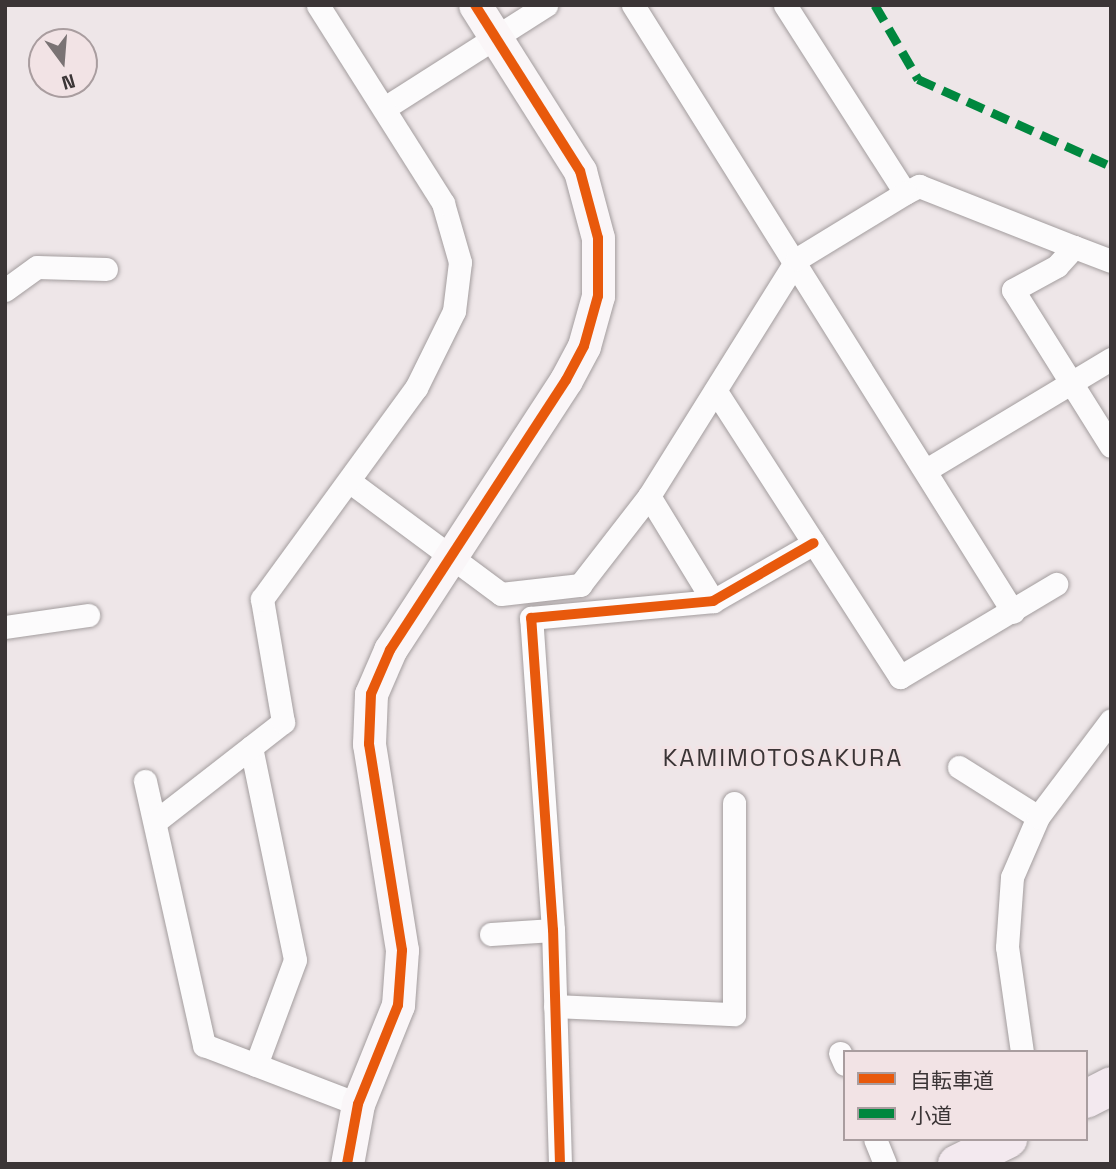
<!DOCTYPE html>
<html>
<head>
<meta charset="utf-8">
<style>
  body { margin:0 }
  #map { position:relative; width:1116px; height:1169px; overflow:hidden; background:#eee6e8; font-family:"Space Grotesk","Noto Sans JP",sans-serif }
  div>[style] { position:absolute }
  .roads { filter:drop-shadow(0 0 2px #a39d9e) drop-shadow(0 0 2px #a39d9e) }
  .street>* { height:23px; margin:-11.5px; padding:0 11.5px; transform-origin:11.5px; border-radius:11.5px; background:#fcfbfc }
  .secondary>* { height:33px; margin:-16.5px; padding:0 16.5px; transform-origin:16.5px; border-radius:16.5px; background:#faf6f8 }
  .highway>* { height:38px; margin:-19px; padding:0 19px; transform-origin:19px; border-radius:19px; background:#f3e9ef }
  .quiet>* { height:9px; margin-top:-4.5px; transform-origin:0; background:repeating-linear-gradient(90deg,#00873e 0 18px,transparent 0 27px) }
  .cycleway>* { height:10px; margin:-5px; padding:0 5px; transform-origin:5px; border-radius:5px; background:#e8590c }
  span { translate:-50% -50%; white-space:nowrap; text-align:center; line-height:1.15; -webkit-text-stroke:6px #f2e3e5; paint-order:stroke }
  .quarter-label { font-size:24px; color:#3b3536; letter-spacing:2px }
  .frame { position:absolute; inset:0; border:7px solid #3b3536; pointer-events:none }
  .legend { position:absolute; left:843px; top:1050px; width:245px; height:91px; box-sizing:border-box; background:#f2e3e5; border:2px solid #a99d9f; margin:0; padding:9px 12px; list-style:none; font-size:21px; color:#3b3536 }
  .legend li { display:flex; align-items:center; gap:14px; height:35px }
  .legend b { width:35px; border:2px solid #a99d9f }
  .north { position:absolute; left:28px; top:28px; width:70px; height:70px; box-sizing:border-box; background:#f2e3e5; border:2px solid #a99d9f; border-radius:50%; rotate:164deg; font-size:19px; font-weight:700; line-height:28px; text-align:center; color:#3b3536 }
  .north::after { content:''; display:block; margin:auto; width:24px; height:32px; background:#7a7374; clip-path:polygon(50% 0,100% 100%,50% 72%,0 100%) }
</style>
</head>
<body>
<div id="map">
  <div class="roads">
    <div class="street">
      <div style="left:633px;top:5px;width:716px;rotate:57.95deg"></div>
      <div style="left:785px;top:5px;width:223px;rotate:57.4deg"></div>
      <div style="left:905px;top:193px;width:16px;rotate:-27deg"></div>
      <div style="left:919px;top:186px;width:167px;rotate:21.5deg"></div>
      <div style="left:386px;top:107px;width:190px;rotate:-32.5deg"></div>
      <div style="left:1111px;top:261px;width:40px;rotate:-159deg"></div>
      <div style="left:1074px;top:247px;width:25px;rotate:132deg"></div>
      <div style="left:1057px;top:266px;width:50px;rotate:151.4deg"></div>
      <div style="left:1013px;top:290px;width:184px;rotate:57.9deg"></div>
      <div style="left:5px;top:290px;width:39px;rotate:-36deg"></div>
      <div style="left:37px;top:267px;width:69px;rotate:1.7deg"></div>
      <div style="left:717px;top:393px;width:338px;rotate:57.2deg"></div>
      <div style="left:900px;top:677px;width:182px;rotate:-30.8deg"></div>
      <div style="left:926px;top:470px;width:216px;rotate:-31deg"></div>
      <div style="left:349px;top:481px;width:189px;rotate:36.6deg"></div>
      <div style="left:501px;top:594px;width:80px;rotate:-6.5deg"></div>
      <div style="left:580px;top:585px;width:113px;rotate:-52.2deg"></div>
      <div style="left:649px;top:496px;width:279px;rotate:-58deg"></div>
      <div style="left:797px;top:259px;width:127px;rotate:-31.4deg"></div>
      <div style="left:649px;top:496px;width:123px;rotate:58.6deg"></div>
      <div style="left:5px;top:627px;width:84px;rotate:-8.2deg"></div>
      <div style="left:251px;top:747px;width:217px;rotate:78.3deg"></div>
      <div style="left:295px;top:960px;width:112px;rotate:110.4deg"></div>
      <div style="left:959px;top:767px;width:93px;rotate:32.3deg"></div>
      <div style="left:145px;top:781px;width:271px;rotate:77.4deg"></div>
      <div style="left:204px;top:1045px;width:165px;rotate:21deg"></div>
      <div style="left:156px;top:821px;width:161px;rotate:-37.9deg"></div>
      <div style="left:283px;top:722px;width:125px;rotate:-99.7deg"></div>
      <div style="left:262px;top:599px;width:261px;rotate:-53.9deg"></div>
      <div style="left:416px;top:388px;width:86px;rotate:-63.7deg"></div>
      <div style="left:454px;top:311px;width:49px;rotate:-83deg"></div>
      <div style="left:460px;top:262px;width:61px;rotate:-106.1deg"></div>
      <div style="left:443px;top:203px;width:234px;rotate:-122.3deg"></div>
      <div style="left:491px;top:934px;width:62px;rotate:-3.7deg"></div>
      <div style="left:555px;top:1006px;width:179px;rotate:2.6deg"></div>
      <div style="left:734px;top:1014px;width:211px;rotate:-90deg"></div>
      <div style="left:1022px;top:1052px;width:106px;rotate:-98.1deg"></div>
      <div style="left:1007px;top:947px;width:70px;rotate:-85.9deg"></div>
      <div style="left:1012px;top:877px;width:65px;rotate:-66.6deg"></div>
      <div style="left:1038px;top:817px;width:121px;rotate:-53deg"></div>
      <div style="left:840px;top:1053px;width:12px;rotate:66deg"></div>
      <div style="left:875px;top:1139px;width:27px;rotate:68deg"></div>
      <div style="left:560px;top:1164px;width:234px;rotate:-91.7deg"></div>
      <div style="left:553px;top:930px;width:313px;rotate:-94deg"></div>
      <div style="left:531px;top:618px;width:183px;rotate:-5.3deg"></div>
      <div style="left:713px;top:601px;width:116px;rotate:-29.9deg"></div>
    </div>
    <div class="secondary">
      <div style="left:347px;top:1164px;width:61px;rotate:-79.6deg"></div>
      <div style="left:358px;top:1104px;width:107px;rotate:-68deg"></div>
      <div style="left:398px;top:1005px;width:55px;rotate:-85.8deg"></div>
      <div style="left:402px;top:950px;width:209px;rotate:-99.1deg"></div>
      <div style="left:369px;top:744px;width:50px;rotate:-87.7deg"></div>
      <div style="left:371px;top:694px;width:48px;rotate:-66.6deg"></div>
      <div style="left:390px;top:650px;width:322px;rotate:-56.9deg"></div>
      <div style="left:566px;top:380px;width:38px;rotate:-62deg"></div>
      <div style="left:584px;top:346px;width:52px;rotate:-74.4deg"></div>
      <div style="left:598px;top:296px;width:58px;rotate:-90deg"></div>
      <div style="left:598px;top:238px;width:69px;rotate:-105deg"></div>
      <div style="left:580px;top:171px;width:196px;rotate:-122.3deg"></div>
    </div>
    <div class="highway">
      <div style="left:1086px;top:1099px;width:28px;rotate:-27deg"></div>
      <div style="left:957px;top:1164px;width:57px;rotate:-26.1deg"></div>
    </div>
  </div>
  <div class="quiet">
    <div style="left:875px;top:5px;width:86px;rotate:59.8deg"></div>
    <div style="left:918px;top:79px;width:212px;rotate:24.3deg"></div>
  </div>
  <div class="cycleway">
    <div style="left:347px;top:1164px;width:61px;rotate:-79.6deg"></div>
    <div style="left:358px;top:1104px;width:107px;rotate:-68deg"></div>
    <div style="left:398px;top:1005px;width:55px;rotate:-85.8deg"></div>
    <div style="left:402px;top:950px;width:209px;rotate:-99.1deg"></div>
    <div style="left:369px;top:744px;width:50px;rotate:-87.7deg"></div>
    <div style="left:371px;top:694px;width:48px;rotate:-66.6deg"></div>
    <div style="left:390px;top:650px;width:322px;rotate:-56.9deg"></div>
    <div style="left:566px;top:380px;width:38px;rotate:-62deg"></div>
    <div style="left:584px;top:346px;width:52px;rotate:-74.4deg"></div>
    <div style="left:598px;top:296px;width:58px;rotate:-90deg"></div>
    <div style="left:598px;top:238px;width:69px;rotate:-105deg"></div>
    <div style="left:580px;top:171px;width:196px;rotate:-122.3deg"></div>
    <div style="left:560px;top:1164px;width:234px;rotate:-91.7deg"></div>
    <div style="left:553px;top:930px;width:313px;rotate:-94deg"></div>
    <div style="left:531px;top:618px;width:183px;rotate:-5.3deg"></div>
    <div style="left:713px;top:601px;width:116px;rotate:-29.9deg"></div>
  </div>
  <div class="quarter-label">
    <span style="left:783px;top:758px">KAMIMOTOSAKURA</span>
  </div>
  <div class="frame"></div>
  <ul class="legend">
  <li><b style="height:9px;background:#e8590c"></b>自転車道</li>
  <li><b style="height:9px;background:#00873e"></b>小道</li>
  </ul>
  <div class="north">N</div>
</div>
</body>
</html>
